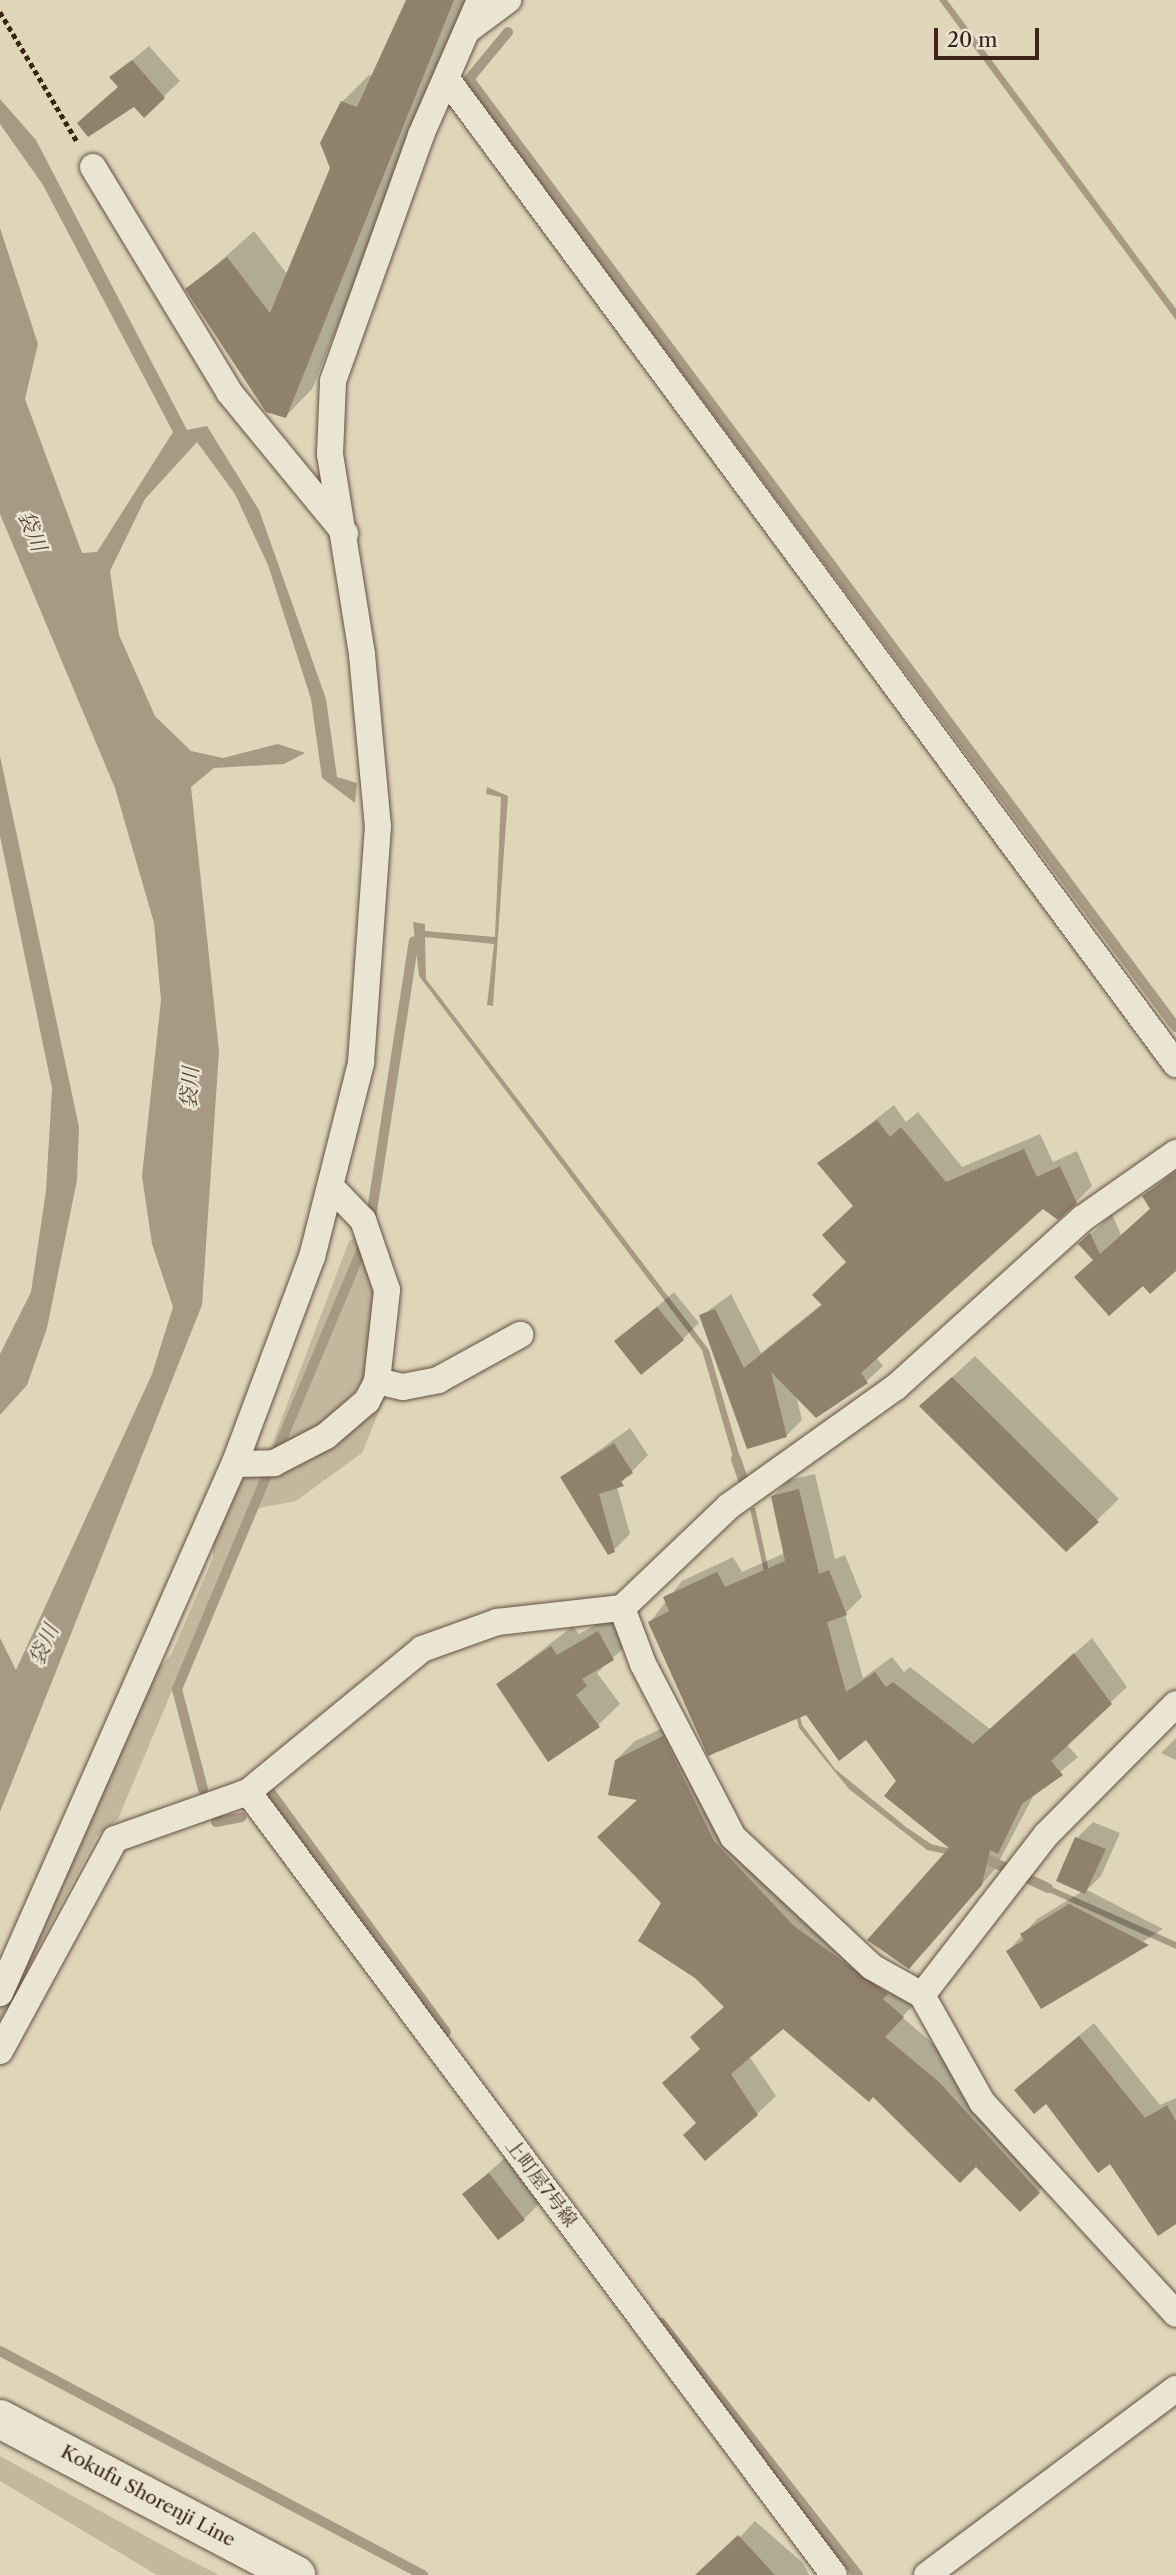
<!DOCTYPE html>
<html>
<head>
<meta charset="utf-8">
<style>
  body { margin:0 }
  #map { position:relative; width:1176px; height:2575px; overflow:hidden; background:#dfd6ba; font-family:"Libre Caslon Text","Noto Serif JP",serif }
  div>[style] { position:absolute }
  .green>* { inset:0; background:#c3b89e }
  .water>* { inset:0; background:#a79983 }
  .shadow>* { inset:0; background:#0003 }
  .stream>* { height:10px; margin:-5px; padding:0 5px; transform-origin:5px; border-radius:5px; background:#a79983 }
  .building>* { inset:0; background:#90816c }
  .path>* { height:4.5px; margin-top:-2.25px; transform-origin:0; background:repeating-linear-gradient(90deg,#3b2417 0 5px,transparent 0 8.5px) }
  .roads { filter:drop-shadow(0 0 2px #645040) drop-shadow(0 0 2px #645040) }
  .minor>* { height:26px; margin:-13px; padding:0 13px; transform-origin:13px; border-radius:13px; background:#eae4d2 }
  .secondary>* { height:38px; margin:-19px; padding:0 19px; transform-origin:19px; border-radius:19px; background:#eae4d2 }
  span { translate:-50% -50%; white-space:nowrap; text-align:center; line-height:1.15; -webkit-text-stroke:5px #eae4d2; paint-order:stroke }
  .street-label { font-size:19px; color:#3b2417 }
  .water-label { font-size:21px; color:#5b4737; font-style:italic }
  .scale { position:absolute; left:934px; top:28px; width:105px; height:32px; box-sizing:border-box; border:4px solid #3b2417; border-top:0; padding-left:9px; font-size:21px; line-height:24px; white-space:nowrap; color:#3b2417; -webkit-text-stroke:5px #eae4d2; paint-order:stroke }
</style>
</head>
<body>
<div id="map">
  <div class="green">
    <div style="clip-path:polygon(359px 1236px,378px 1278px,368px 1376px,326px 1424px,268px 1455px,349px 1241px)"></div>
    <div style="clip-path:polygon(384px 1399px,362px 1453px,296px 1501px,248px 1510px,118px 1819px,97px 1836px,0 2021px,0 2009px,153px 1674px,171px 1655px,197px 1595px,213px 1558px,213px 1527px,237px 1477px,335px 1443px)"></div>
    <div style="clip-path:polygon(0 2456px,182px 2556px,219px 2575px,157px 2575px,0 2481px)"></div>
  </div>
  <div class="water">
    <div style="clip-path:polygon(939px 0,947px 0,1176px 309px,1176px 320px)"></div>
    <div style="clip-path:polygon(0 99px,36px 140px,187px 430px,207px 426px,259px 510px,326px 699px,337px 777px,357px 783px,355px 803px,322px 778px,311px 699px,268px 565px,235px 494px,197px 442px,145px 499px,110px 571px,119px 635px,155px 716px,191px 751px,223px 758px,278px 744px,305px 753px,284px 764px,214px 768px,191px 787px,219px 1051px,202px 1305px,0 1812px,0 1638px,16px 1670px,152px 1374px,173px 1307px,152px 1244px,142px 1176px,161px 1000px,154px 923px,115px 788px,0 514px,0 228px,38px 344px,25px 399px,82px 553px,97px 552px,173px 432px,43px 185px,0 124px)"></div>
    <div style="clip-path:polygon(0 756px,79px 1127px,77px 1180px,47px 1328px,27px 1385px,0 1415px,0 1354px,31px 1292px,46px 1191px,52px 1088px,0 836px)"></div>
    <div style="clip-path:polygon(487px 787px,508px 796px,493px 1006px,487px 1005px,494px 944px,425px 937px,426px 979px,709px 1350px,743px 1468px,737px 1471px,702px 1350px,419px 976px,413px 922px,425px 924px,425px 931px,495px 937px,501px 797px,486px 794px)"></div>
    <div style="clip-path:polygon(755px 1507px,802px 1725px,835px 1769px,906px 1827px,931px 1844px,995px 1859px,992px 1863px,927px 1850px,849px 1789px,799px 1728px,750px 1509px)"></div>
    <div style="clip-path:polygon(1036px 1880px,1176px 1942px,1176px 1949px,1033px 1885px)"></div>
  </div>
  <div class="shadow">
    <div style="clip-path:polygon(408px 0,469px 0,312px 389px,286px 416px,188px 290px,254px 231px,288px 275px,332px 168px,342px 102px,369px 75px,376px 77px)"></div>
    <div style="clip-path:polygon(149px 46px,180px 81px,144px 115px,112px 77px)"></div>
    <div style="clip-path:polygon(894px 1105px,906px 1122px,918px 1112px,962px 1167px,1040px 1134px,1053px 1162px,1077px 1151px,1092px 1186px,1076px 1202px,1043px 1207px,876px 1357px,883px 1366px,867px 1381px,796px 1395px,802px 1420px,786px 1436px,701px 1316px,731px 1294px,761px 1353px,822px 1304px,848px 1261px,855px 1206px,820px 1163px)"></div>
    <div style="clip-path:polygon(1176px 1168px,1176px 1266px,1143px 1284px,1081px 1244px,1112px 1214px,1121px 1235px,1151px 1208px,1144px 1197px)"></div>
    <div style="clip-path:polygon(674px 1292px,699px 1323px,683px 1339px,616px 1342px)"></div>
    <div style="clip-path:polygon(975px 1356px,1119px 1499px,1066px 1550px,921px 1406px)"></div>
    <div style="clip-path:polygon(630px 1428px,648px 1455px,617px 1487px,630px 1534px,614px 1550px,562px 1477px)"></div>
    <div style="clip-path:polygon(815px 1474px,835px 1559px,845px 1555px,862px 1597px,845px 1614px,863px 1678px,892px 1657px,904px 1672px,910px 1667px,990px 1729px,1092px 1638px,1127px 1687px,1066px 1744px,1078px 1757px,1035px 1793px,995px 1869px,925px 1951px,951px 1847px,866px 1738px,807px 1712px,650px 1622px,682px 1581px,733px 1557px,742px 1572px,785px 1553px,773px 1496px,789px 1480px)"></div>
    <div style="clip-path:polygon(620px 1611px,635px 1637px,597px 1673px,620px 1704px,598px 1725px,498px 1684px,573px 1626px,579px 1634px)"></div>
    <div style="clip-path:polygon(682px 1719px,732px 1822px,921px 1997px,902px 2017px,958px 2065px,1057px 2173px,1020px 2210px,976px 2164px,783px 2027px,749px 2056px,776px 2096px,757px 2114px,698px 2123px,701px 2048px,692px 2037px,725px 2006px,664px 1903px,640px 1799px,616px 1760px,635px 1741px)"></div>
    <div style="clip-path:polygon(1176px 1738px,1176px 1760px,1161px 1753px)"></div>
    <div style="clip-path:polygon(1093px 1822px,1120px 1833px,1101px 1876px,1087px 1890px,1163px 1929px,1041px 2007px,1008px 1951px,1037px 1919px,1083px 1891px,1058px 1880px,1077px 1838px)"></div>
    <div style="clip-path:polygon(1094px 2023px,1160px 2105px,1176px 2098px,1176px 2221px,1031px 2076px)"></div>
    <div style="clip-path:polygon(505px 2158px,540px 2203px,524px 2219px,464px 2194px)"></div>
    <div style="clip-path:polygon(755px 2521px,803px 2563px,809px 2575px,705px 2575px)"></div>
  </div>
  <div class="stream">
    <div style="left:508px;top:32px;width:61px;rotate:129.7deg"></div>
    <div style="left:469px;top:79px;width:1183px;rotate:53.29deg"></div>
    <div style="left:370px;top:1224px;width:286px;rotate:-81.2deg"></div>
    <div style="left:736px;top:1459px;width:36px;rotate:71deg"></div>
    <div style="left:203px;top:1789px;width:103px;rotate:-104.6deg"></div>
    <div style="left:177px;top:1689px;width:485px;rotate:-67.2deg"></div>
    <div style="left:271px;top:1793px;width:296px;rotate:53.8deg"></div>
    <div style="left:216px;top:1822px;width:26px;rotate:-11deg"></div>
    <div style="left:980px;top:1856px;width:75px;rotate:25.2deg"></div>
    <div style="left:661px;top:2323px;width:320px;rotate:52deg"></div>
    <div style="left:0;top:2351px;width:479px;rotate:27.9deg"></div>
  </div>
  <div class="building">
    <div style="clip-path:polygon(406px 0,454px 0,286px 418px,266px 412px,185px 289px,227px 257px,270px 313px,330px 168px,320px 143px,341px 101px,357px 107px)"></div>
    <div style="clip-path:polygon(132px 60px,165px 98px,144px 118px,134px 107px,88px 137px,77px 123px,118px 87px,109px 77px)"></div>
    <div style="clip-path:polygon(877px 1120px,890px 1137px,901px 1127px,946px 1182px,1024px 1149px,1037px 1177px,1060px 1166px,1077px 1203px,1058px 1220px,1043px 1209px,861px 1373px,868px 1383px,816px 1418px,771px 1372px,787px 1437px,747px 1449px,699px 1315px,715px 1309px,744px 1368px,822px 1305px,812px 1295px,846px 1262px,822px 1235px,853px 1206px,817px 1163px)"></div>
    <div style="clip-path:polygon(1176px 1172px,1176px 1271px,1150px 1294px,1143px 1286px,1109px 1316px,1074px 1277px,1093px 1260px,1078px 1244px,1090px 1233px,1100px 1254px,1150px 1209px,1142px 1196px)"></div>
    <div style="clip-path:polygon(657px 1307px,684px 1340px,641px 1375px,614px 1341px)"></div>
    <div style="clip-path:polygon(952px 1377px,1099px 1522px,1066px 1552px,919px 1406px)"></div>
    <div style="clip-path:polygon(614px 1443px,633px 1473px,621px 1481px,624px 1486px,599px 1494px,615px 1552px,608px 1555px,560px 1477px)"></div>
    <div style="clip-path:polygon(799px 1489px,819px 1574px,829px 1570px,847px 1615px,827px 1622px,846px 1692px,875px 1672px,886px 1687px,893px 1682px,973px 1744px,1074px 1653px,1112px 1704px,1051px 1761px,1063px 1775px,1022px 1804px,998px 1854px,990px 1850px,982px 1885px,909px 1969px,867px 1940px,949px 1848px,884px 1796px,896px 1781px,866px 1740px,839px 1761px,806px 1715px,708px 1756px,648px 1622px,669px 1611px,663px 1597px,717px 1572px,725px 1587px,785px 1561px,771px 1496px)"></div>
    <div style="clip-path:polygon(598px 1631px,614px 1660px,582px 1679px,587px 1686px,576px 1695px,600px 1727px,548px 1762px,496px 1684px,551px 1646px,557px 1655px)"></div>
    <div style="clip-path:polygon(663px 1736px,714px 1841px,794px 1926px,888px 1994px,883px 1999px,904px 2017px,885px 2037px,940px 2083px,1040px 2193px,1020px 2212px,976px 2167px,960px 2183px,873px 2097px,869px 2102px,783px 2029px,731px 2074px,758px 2115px,705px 2161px,683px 2135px,696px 2123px,662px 2083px,700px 2049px,690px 2037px,724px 2007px,695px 1978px,638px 1941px,661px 1903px,597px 1837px,637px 1800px,608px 1795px,615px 1760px)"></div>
    <div style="clip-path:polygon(1075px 1837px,1106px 1849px,1085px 1894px,1056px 1881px)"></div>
    <div style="clip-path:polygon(1069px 1904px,1149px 1945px,1041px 2009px,1006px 1951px,1024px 1940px,1020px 1934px)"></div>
    <div style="clip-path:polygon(1079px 2036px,1145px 2118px,1167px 2105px,1176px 2121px,1176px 2224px,1158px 2236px,1110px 2164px,1098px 2173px,1046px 2104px,1034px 2114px,1014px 2090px)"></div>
    <div style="clip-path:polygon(489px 2173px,525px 2220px,498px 2240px,462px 2194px)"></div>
    <div style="clip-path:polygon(738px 2535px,775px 2575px,695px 2575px)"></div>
  </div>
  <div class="path">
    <div style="left:0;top:12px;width:152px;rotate:59.2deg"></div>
  </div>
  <div class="roads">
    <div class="minor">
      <div style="left:469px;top:29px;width:49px;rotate:-36.6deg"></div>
      <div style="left:449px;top:82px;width:1222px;rotate:53.49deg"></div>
      <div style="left:93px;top:167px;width:263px;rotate:58.8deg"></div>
      <div style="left:229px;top:392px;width:183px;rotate:50.6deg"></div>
      <div style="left:377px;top:1381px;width:27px;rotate:13deg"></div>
      <div style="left:403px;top:1387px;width:36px;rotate:-11deg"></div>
      <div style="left:438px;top:1380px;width:94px;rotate:-28.8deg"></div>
      <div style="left:235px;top:1464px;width:39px;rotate:-1deg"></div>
      <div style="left:274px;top:1463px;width:59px;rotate:-27.4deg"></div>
      <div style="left:326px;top:1436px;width:54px;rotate:-40.5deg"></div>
      <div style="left:367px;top:1401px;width:22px;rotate:-63deg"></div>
      <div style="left:377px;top:1381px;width:92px;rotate:-83.7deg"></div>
      <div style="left:387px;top:1290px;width:74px;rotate:-108.9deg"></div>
      <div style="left:363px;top:1220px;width:47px;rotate:-134.1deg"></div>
      <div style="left:622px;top:1608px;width:60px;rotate:69.4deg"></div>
      <div style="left:643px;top:1664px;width:195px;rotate:62.5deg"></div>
      <div style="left:733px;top:1837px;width:190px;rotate:43.1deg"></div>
      <div style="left:872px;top:1967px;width:57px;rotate:29.2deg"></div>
      <div style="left:922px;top:1995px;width:123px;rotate:60.7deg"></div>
      <div style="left:982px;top:2102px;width:287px;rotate:47.5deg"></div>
      <div style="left:248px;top:1792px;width:978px;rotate:53.19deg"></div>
      <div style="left:0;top:1993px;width:583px;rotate:-66.12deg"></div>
      <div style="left:236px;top:1460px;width:217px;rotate:-69.5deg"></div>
      <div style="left:312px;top:1257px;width:200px;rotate:-75.8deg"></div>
      <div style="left:361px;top:1063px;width:237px;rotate:-85.9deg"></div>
      <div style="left:378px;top:827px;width:174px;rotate:-95.3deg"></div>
      <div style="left:362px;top:654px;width:203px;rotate:-99.1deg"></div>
      <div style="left:330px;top:454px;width:73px;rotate:-87.6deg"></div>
      <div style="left:333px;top:381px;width:261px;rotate:-70.3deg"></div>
      <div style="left:421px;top:135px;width:147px;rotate:-66.4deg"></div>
      <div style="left:922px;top:1995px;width:204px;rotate:-52.2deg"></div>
      <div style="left:1047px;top:1834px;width:183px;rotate:-45.2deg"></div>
      <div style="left:0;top:2051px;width:241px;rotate:-61.5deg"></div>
      <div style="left:115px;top:1839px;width:141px;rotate:-19.5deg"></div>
      <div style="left:248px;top:1792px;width:225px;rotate:-39.4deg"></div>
      <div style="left:422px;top:1649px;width:80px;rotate:-19.8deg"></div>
      <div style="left:497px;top:1622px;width:126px;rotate:-6.4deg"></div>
      <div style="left:622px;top:1608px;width:148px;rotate:-43.6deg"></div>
      <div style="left:729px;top:1506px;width:205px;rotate:-35.5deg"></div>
      <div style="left:896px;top:1387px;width:251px;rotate:-42.1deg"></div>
      <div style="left:1082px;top:1219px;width:115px;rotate:-35.1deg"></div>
      <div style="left:927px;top:2575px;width:311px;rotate:-36.8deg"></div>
    </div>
    <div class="secondary">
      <div style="left:0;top:2419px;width:335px;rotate:27.8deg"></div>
    </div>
  </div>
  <div class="street-label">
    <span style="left:541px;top:2183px;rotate:53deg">上町屋7号線</span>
    <span style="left:148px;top:2496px;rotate:28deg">Kokufu Shorenji Line</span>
  </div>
  <div class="water-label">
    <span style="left:32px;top:531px;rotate:68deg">袋川</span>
    <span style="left:190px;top:1088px;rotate:-87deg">袋川</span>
    <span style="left:44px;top:1645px;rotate:-66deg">袋川</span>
  </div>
  <div class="scale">20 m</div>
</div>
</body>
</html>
